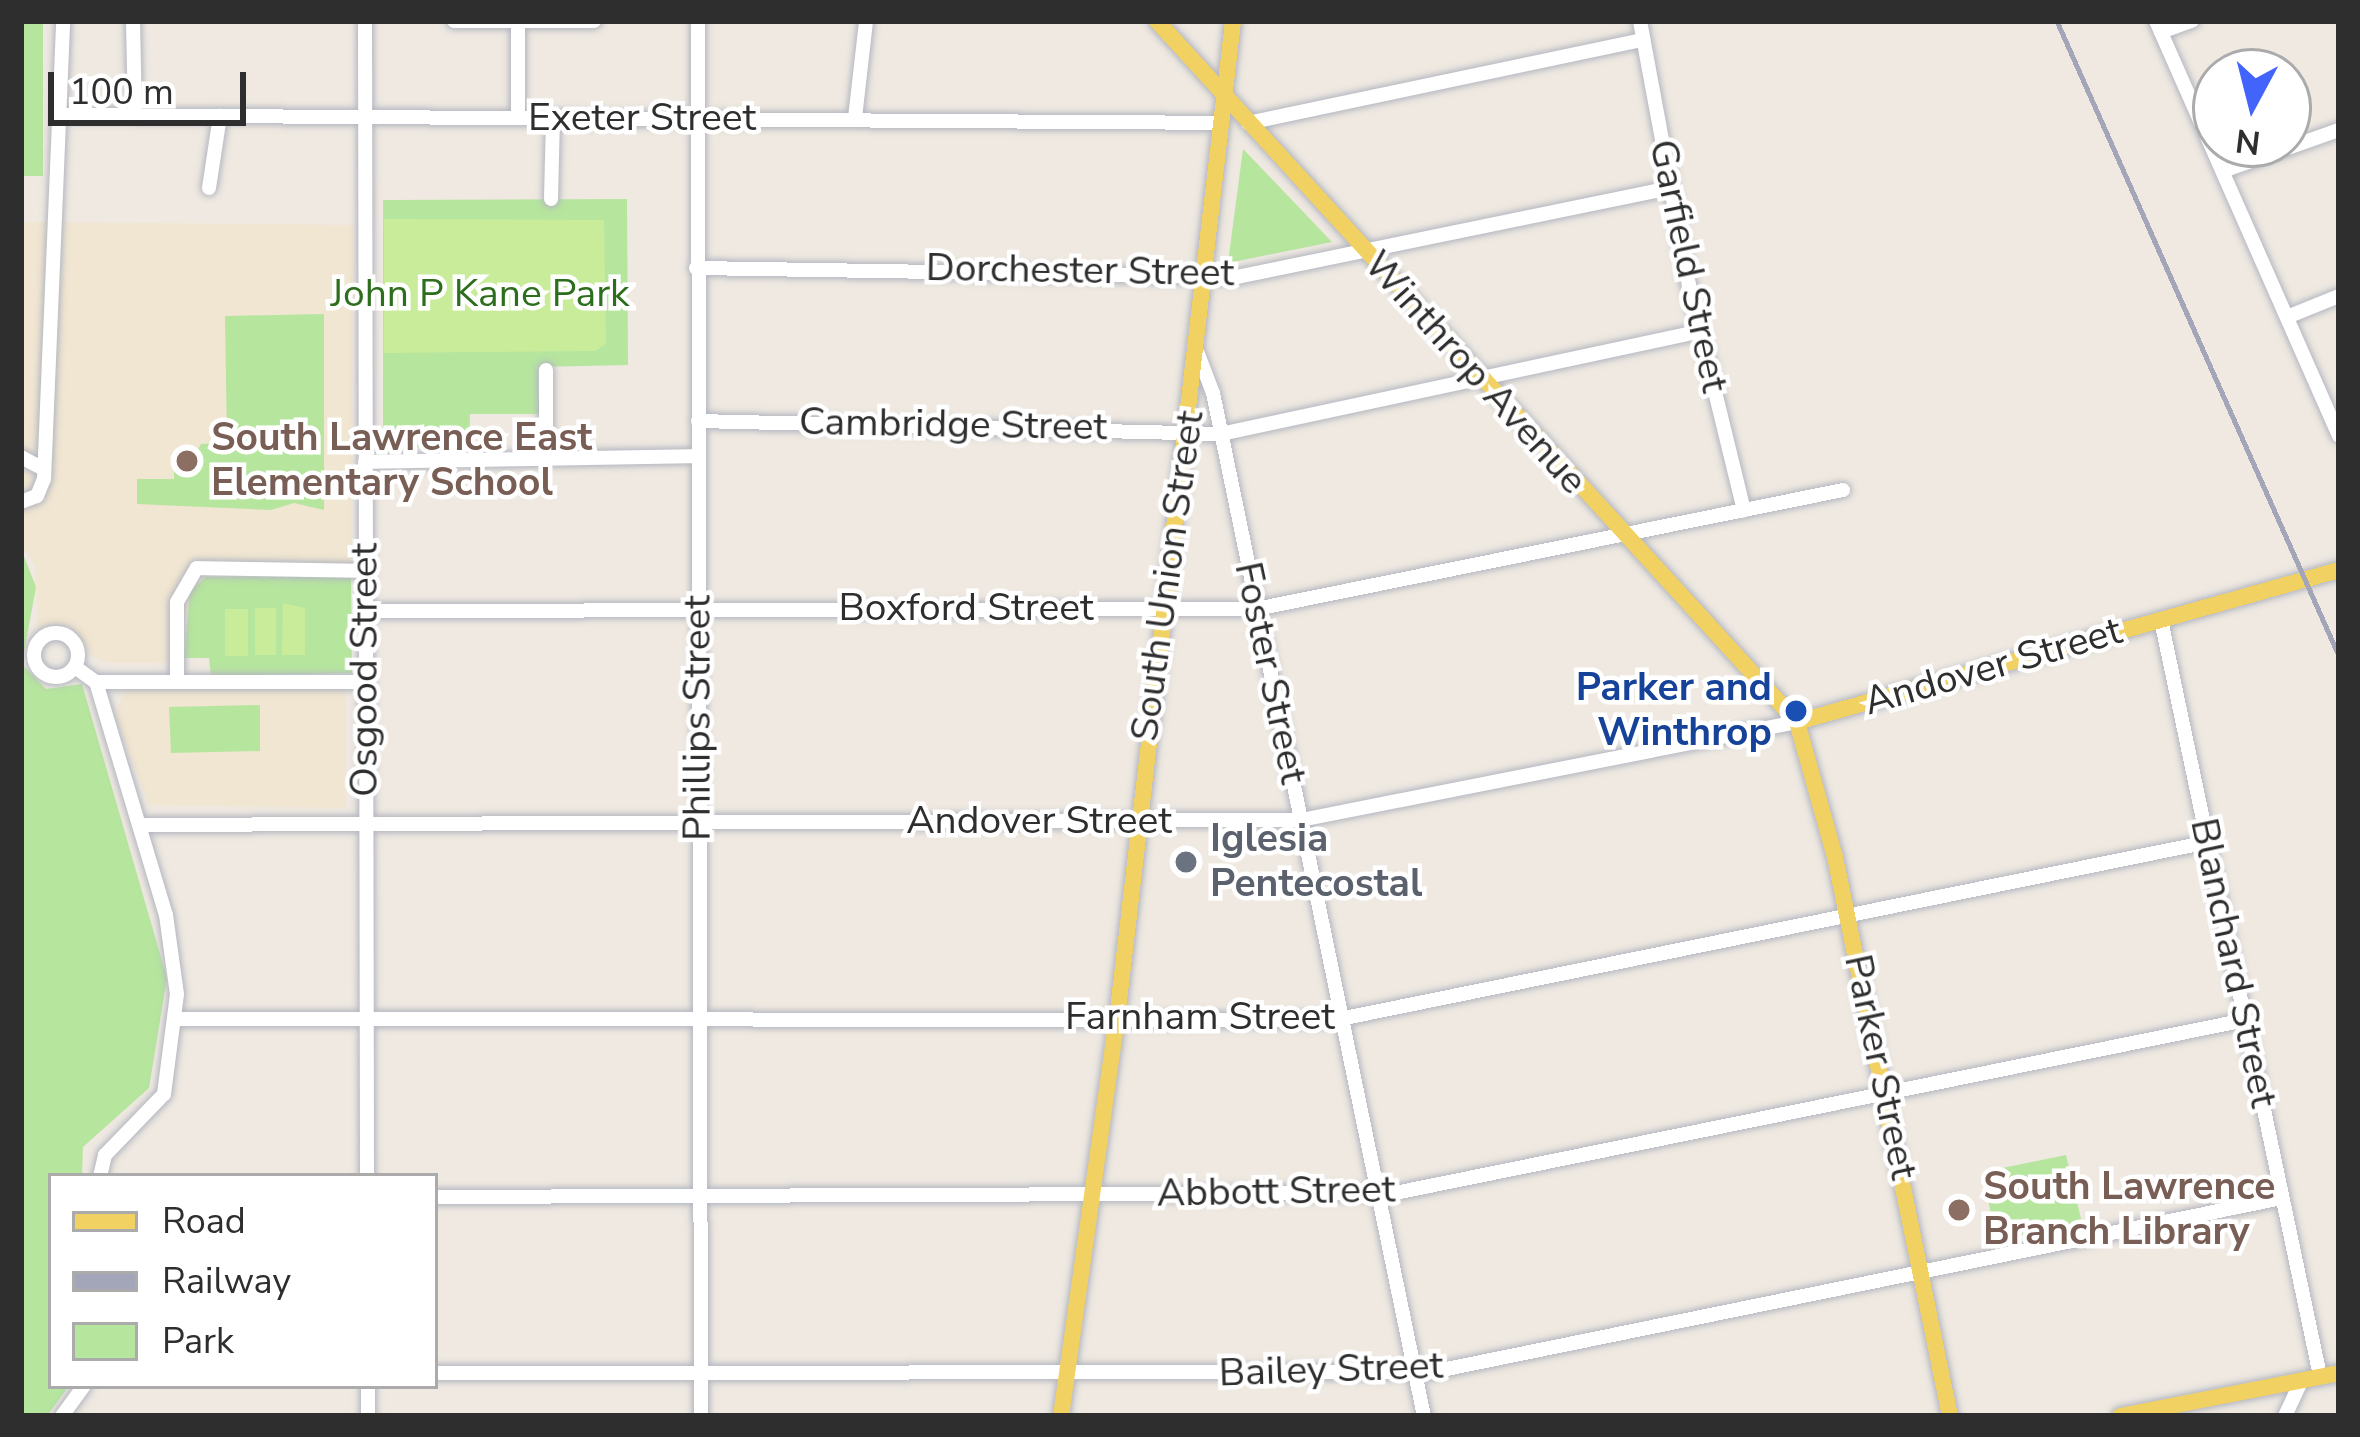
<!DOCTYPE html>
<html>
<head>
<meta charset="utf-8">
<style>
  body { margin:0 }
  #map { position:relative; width:2360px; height:1437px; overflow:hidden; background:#efe9e1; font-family:"Nunito Sans",sans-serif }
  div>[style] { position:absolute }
  .education>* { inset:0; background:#f0e6d1 }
  .green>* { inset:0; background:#b6e59e }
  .pitch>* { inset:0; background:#c9ec9a }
  .roads { filter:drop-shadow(0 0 3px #b4b7c1) drop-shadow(0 0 3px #b4b7c1) }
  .minor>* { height:14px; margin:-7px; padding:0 7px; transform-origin:7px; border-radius:7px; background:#fff }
  .minor>.ring { margin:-7px; padding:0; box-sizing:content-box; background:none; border:14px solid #fff; border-radius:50% }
  .major>* { height:16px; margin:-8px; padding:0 8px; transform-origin:8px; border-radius:8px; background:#f2d163 }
  .rail>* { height:4.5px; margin:-2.25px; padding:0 2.25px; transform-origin:2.25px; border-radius:2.25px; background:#a3a6b8 }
  .dots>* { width:33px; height:33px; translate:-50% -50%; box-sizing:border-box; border:6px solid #fff; border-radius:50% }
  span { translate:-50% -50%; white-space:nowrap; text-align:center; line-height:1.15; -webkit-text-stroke:9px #fff; paint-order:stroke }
  .street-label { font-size:39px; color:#2e2e2e }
  .park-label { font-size:39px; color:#2c6e1b }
  .education-label { font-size:39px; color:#785e54; font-weight:700 }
  .left { translate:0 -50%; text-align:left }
  .transit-label { font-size:39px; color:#164399; font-weight:700 }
  .right { translate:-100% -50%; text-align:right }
  .worship-label { font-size:39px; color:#5b616d; font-weight:700 }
  .frame { position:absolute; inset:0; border:24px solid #2e2e2e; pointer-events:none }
  .legend { position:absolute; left:48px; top:1173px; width:390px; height:216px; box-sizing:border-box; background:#fff; border:3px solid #ababab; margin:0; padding:15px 21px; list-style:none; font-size:36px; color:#2e2e2e }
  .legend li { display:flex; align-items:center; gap:24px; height:60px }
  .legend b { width:60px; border:3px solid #ababab }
  .north { position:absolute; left:2192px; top:48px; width:120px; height:120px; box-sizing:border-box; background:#fff; border:3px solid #ababab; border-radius:50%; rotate:187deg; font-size:33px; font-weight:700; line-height:48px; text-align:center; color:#2e2e2e }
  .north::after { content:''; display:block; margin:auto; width:42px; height:54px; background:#4264fb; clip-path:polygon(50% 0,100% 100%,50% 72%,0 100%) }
  .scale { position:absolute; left:48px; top:72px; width:198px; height:54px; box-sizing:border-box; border:6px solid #2e2e2e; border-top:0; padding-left:15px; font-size:36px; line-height:42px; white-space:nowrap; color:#2e2e2e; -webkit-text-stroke:9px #fff; paint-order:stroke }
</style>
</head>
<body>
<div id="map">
  <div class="education">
    <div style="clip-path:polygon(21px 222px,353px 225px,351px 576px,184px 619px,184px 663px,111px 663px,93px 657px,70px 626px,38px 631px,35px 565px,21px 544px)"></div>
    <div style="clip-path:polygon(126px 687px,346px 687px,346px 808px,149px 805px,115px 716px)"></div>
  </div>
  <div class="green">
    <div style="clip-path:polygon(21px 21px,43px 21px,43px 176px,21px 176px)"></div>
    <div style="clip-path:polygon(1243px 149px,1247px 153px,1332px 242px,1228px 263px)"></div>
    <div style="clip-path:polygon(627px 199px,628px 365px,538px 367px,539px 414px,470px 414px,469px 447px,383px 448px,383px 200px)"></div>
    <div style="clip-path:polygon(324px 314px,324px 510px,294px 503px,271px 510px,137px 504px,137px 479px,174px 479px,174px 466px,188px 466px,201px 444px,227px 443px,225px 316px)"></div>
    <div style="clip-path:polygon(21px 549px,36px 587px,22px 664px,46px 689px,82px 684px,167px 978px,149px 1088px,83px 1147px,82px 1176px,51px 1176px,51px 1386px,69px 1386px,47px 1416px,21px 1416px)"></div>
    <div style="clip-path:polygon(351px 576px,352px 673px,211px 676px,209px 658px,184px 658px,190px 591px,206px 577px)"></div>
    <div style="clip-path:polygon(260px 705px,260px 751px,171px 753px,169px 707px)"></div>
    <div style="clip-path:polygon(2066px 1155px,2082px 1223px,1996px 1241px,1983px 1172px)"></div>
  </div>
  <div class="pitch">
    <div style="clip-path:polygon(384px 219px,604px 220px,606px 344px,595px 351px,384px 353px)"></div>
    <div style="clip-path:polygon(283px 603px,305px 608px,305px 655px,282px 655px)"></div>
    <div style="clip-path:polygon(255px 608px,276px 608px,276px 655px,255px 655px)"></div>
    <div style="clip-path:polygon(225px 609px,248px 609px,248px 656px,225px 656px)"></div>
  </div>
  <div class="roads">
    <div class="minor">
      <div style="left:133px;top:21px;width:93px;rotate:88.8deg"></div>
      <div style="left:365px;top:21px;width:1155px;rotate:89.9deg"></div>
      <div style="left:454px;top:21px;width:140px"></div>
      <div style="left:698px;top:21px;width:1395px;rotate:89.88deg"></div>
      <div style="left:1640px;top:21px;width:269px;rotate:79.5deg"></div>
      <div style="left:1689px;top:285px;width:232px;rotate:76.3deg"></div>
      <div style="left:2156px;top:21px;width:453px;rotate:66.2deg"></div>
      <div style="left:2161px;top:32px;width:33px;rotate:-20deg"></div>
      <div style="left:61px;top:115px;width:1161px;rotate:0.39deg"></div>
      <div style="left:518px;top:118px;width:94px;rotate:-90deg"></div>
      <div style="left:855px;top:118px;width:98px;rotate:-83.5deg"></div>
      <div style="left:1248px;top:123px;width:404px;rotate:-11.9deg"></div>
      <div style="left:2223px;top:171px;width:123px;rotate:-19.5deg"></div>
      <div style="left:209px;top:188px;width:73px;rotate:-81.3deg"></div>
      <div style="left:551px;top:199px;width:80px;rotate:-88.6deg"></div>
      <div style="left:696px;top:268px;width:541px;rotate:0.95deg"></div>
      <div style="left:1237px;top:277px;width:442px;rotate:-11.6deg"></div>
      <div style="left:2287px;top:317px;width:56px;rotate:-22deg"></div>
      <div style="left:1198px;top:354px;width:42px;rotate:69deg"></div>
      <div style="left:1213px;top:393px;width:1045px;rotate:78.35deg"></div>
      <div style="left:698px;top:421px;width:523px;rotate:1.42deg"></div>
      <div style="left:1221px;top:434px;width:490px;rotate:-12.1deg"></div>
      <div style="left:21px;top:457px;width:21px;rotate:28deg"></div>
      <div style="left:546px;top:457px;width:87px;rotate:-90deg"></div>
      <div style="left:365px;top:462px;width:332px;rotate:-1deg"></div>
      <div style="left:21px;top:502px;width:17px;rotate:-21deg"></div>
      <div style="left:37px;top:496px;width:18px;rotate:-68deg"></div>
      <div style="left:44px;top:479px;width:458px;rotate:-87.6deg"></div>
      <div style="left:366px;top:611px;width:890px;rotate:-0.13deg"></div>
      <div style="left:1256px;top:609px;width:599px;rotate:-11.46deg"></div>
      <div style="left:2161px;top:620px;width:773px;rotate:78.12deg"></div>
      <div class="ring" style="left:34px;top:633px;width:30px;height:30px"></div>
      <div style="left:75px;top:667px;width:26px;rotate:36deg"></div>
      <div style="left:96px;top:682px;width:243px;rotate:73.3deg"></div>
      <div style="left:166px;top:915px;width:80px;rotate:82.1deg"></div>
      <div style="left:177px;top:994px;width:101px;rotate:97.4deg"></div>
      <div style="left:164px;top:1094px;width:85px;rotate:134deg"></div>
      <div style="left:105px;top:1155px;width:22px;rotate:103deg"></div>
      <div style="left:96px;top:682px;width:269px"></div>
      <div style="left:177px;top:682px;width:80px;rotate:-90deg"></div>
      <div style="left:177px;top:602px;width:39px;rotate:-60deg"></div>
      <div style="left:197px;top:568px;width:169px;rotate:1deg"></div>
      <div style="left:140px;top:825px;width:1161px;rotate:-0.25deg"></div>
      <div style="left:1301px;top:820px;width:506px;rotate:-11.18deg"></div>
      <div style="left:176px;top:1019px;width:1159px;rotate:0.05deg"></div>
      <div style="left:1335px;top:1020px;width:891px;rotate:-11.52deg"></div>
      <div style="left:435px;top:1197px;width:960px;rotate:-0.24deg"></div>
      <div style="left:1395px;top:1193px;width:867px;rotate:-11.5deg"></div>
      <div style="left:435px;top:1373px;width:997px;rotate:-0.06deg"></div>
      <div style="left:1432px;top:1372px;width:868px;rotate:-11.57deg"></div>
      <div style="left:368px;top:1386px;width:30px;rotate:90deg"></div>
      <div style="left:62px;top:1416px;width:37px;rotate:-54deg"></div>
      <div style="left:2285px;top:1416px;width:40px;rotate:-65deg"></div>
    </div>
    <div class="major">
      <div style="left:1157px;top:21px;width:949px;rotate:47.6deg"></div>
      <div style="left:1797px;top:722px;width:140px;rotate:74.3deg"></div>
      <div style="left:1835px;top:857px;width:571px;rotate:78.38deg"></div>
      <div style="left:1797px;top:722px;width:563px;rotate:-15.67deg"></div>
      <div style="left:1061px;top:1416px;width:402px;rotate:-82deg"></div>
      <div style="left:1117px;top:1018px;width:1004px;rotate:-83.36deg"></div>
      <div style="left:2120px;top:1416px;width:223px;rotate:-11.1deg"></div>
    </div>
  </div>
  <div class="rail">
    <div style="left:2057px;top:21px;width:695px;rotate:66.05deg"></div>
  </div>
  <div class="dots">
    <div style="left:187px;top:461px;background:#8d6e63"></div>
    <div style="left:1796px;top:711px;background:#1a4fb4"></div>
    <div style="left:1186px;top:862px;background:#6b7280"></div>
    <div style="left:1959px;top:1210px;background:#8d6e63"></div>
  </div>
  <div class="street-label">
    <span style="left:642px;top:118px">Exeter Street</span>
    <span style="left:1688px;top:266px;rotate:78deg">Garfield Street</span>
    <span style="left:1080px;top:271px;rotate:1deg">Dorchester Street</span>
    <span style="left:1475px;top:373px;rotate:48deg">Winthrop Avenue</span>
    <span style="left:953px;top:425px;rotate:1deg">Cambridge Street</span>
    <span style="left:1168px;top:576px;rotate:-82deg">South Union Street</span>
    <span style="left:966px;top:608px">Boxford Street</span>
    <span style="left:1993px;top:667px;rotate:-16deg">Andover Street</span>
    <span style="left:365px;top:670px;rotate:-90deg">Osgood Street</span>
    <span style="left:1270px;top:673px;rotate:78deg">Foster Street</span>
    <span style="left:698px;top:718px;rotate:-90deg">Phillips Street</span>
    <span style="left:1039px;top:821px">Andover Street</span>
    <span style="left:2233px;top:963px;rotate:78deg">Blanchard Street</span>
    <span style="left:1200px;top:1017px">Farnham Street</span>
    <span style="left:1880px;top:1067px;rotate:78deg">Parker Street</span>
    <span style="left:1276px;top:1192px;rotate:-1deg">Abbott Street</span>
    <span style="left:1331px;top:1370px;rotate:-2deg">Bailey Street</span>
  </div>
  <div class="park-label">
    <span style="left:480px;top:294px">John P Kane Park</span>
  </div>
  <div class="education-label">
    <span class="left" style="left:211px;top:461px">South Lawrence East<br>Elementary School</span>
    <span class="left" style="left:1983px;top:1210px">South Lawrence<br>Branch Library</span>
  </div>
  <div class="transit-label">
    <span class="right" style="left:1772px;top:711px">Parker and<br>Winthrop</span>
  </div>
  <div class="worship-label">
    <span class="left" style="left:1210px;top:862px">Iglesia<br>Pentecostal</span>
  </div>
  <div class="frame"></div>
  <ul class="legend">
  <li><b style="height:15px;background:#f2d163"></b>Road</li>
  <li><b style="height:15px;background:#a3a6b8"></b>Railway</li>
  <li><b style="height:33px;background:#b6e59e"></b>Park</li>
  </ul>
  <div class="north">N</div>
  <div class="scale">100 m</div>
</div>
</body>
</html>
